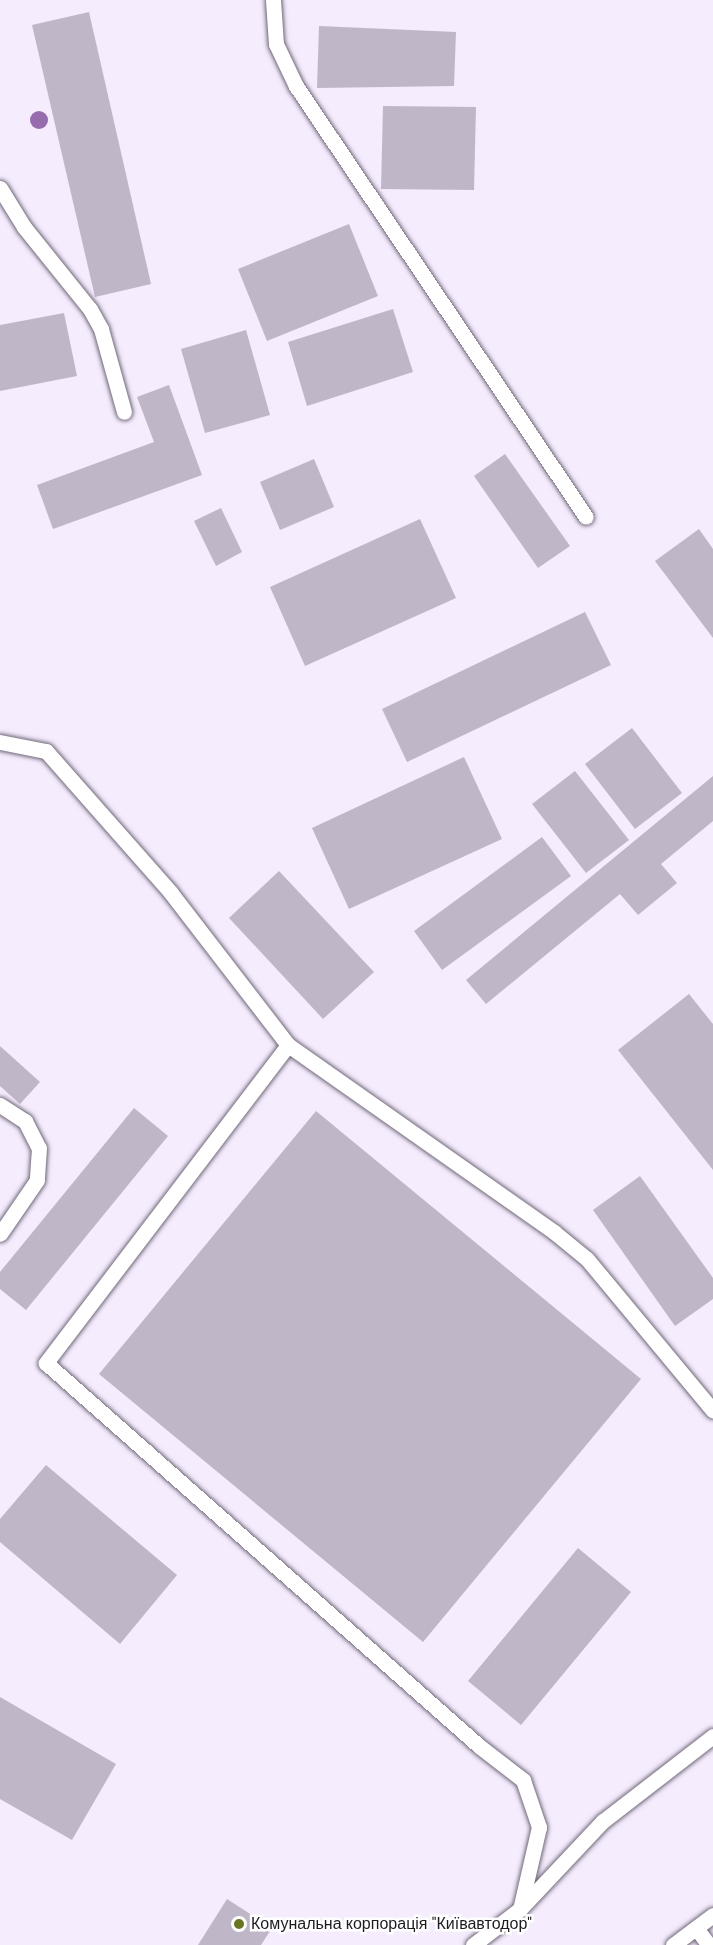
<!DOCTYPE html>
<html>
<head>
<meta charset="utf-8">
<style>
  body { margin:0 }
  #map { position:relative; width:713px; height:1945px; overflow:hidden; background:#f5ecfe; font-family:"DM Sans",sans-serif }
  div>[style] { position:absolute }
  .building>* { inset:0; background:#bfb7c8 }
  .roads { filter:drop-shadow(0 0 2px #706877) drop-shadow(0 0 2px #706877) }
  .lane>* { height:15px; margin:-7.5px; padding:0 7.5px; transform-origin:7.5px; border-radius:7.5px; background:#fff }
  .trees>* { width:18px; height:18px; margin:-9px; border-radius:50%; background:#966cad }
  .dots>* { width:16px; height:16px; translate:-50% -50%; box-sizing:border-box; border:3px solid #fefefe; border-radius:50% }
  span { translate:-50% -50%; white-space:nowrap; text-align:center; line-height:1.15; -webkit-text-stroke:5px #fefefe; paint-order:stroke }
  .poi-label { font-size:16px; color:#1d1a20 }
  .left { translate:0 -50%; text-align:left }
</style>
</head>
<body>
<div id="map">
  <div class="building">
    <div style="clip-path:polygon(89px 12px,151px 284px,95px 297px,32px 25px)"></div>
    <div style="clip-path:polygon(319px 26px,456px 32px,454px 86px,317px 88px)"></div>
    <div style="clip-path:polygon(383px 106px,476px 107px,474px 190px,381px 189px)"></div>
    <div style="clip-path:polygon(349px 224px,378px 296px,267px 341px,238px 269px)"></div>
    <div style="clip-path:polygon(393px 309px,413px 372px,307px 406px,288px 342px)"></div>
    <div style="clip-path:polygon(64px 313px,77px 376px,0 391px,0 325px)"></div>
    <div style="clip-path:polygon(246px 330px,270px 415px,205px 433px,181px 349px)"></div>
    <div style="clip-path:polygon(169px 385px,202px 475px,53px 529px,37px 485px,154px 442px,137px 397px)"></div>
    <div style="clip-path:polygon(505px 454px,570px 546px,538px 568px,474px 476px)"></div>
    <div style="clip-path:polygon(314px 459px,334px 507px,280px 530px,260px 482px)"></div>
    <div style="clip-path:polygon(221px 508px,242px 552px,216px 566px,194px 521px)"></div>
    <div style="clip-path:polygon(420px 519px,456px 598px,305px 666px,270px 587px)"></div>
    <div style="clip-path:polygon(699px 529px,713px 549px,713px 638px,655px 561px)"></div>
    <div style="clip-path:polygon(585px 612px,611px 665px,407px 762px,382px 709px)"></div>
    <div style="clip-path:polygon(632px 728px,682px 793px,635px 829px,585px 764px)"></div>
    <div style="clip-path:polygon(464px 757px,502px 839px,349px 909px,312px 828px)"></div>
    <div style="clip-path:polygon(575px 771px,629px 840px,586px 873px,532px 804px)"></div>
    <div style="clip-path:polygon(713px 776px,713px 821px,661px 864px,677px 883px,638px 915px,620px 894px,486px 1004px,466px 980px)"></div>
    <div style="clip-path:polygon(542px 837px,571px 876px,442px 970px,414px 931px)"></div>
    <div style="clip-path:polygon(279px 871px,374px 972px,323px 1019px,229px 918px)"></div>
    <div style="clip-path:polygon(689px 994px,713px 1024px,713px 1170px,618px 1050px)"></div>
    <div style="clip-path:polygon(0 1046px,40px 1082px,20px 1104px,0 1086px)"></div>
    <div style="clip-path:polygon(134px 1108px,168px 1136px,26px 1310px,0 1289px,0 1272px)"></div>
    <div style="clip-path:polygon(316px 1111px,641px 1379px,423px 1642px,99px 1374px)"></div>
    <div style="clip-path:polygon(640px 1176px,713px 1278px,713px 1299px,675px 1326px,593px 1210px)"></div>
    <div style="clip-path:polygon(46px 1465px,177px 1575px,120px 1644px,0 1542px,0 1519px)"></div>
    <div style="clip-path:polygon(578px 1548px,631px 1592px,521px 1725px,468px 1681px)"></div>
    <div style="clip-path:polygon(0 1697px,116px 1764px,72px 1840px,0 1799px)"></div>
    <div style="clip-path:polygon(227px 1899px,272px 1928px,261px 1945px,198px 1945px)"></div>
  </div>
  <div class="roads">
    <div class="lane">
      <div style="left:273px;top:0;width:44px;rotate:86.1deg"></div>
      <div style="left:276px;top:44px;width:47px;rotate:64.5deg"></div>
      <div style="left:296px;top:86px;width:519px;rotate:56.07deg"></div>
      <div style="left:0;top:188px;width:46px;rotate:58.4deg"></div>
      <div style="left:24px;top:227px;width:105px;rotate:51.2deg"></div>
      <div style="left:90px;top:309px;width:23px;rotate:61deg"></div>
      <div style="left:101px;top:329px;width:86px;rotate:74.5deg"></div>
      <div style="left:0;top:742px;width:47px;rotate:11.1deg"></div>
      <div style="left:46px;top:751px;width:189px;rotate:48.6deg"></div>
      <div style="left:171px;top:893px;width:192px;rotate:52.4deg"></div>
      <div style="left:288px;top:1045px;width:325px;rotate:35.1deg"></div>
      <div style="left:554px;top:1232px;width:43px;rotate:39.3deg"></div>
      <div style="left:587px;top:1259px;width:197px;rotate:50.3deg"></div>
      <div style="left:288px;top:1045px;width:400px;rotate:127.3deg"></div>
      <div style="left:46px;top:1363px;width:578px;rotate:41.49deg"></div>
      <div style="left:479px;top:1746px;width:56px;rotate:37.7deg"></div>
      <div style="left:523px;top:1780px;width:50px;rotate:71.2deg"></div>
      <div style="left:539px;top:1827px;width:84px;rotate:103deg"></div>
      <div style="left:0;top:1105px;width:30px;rotate:33deg"></div>
      <div style="left:25px;top:1121px;width:30px;rotate:63deg"></div>
      <div style="left:39px;top:1148px;width:32px;rotate:94deg"></div>
      <div style="left:37px;top:1180px;width:65px;rotate:124.4deg"></div>
      <div style="left:696px;top:1928px;width:21px;rotate:53deg"></div>
      <div style="left:473px;top:1945px;width:59px;rotate:-37.5deg"></div>
      <div style="left:520px;top:1909px;width:121px;rotate:-46.7deg"></div>
      <div style="left:603px;top:1821px;width:139px;rotate:-37.7deg"></div>
      <div style="left:673px;top:1945px;width:50px;rotate:-36.9deg"></div>
    </div>
  </div>
  <div class="trees">
    <div style="left:39px;top:120px"></div>
  </div>
  <div class="dots">
    <div style="left:239px;top:1924px;background:#687622"></div>
  </div>
  <div class="poi-label">
    <span class="left" style="left:251px;top:1924px">Комунальна корпорація "Київавтодор"</span>
  </div>
</div>
</body>
</html>
